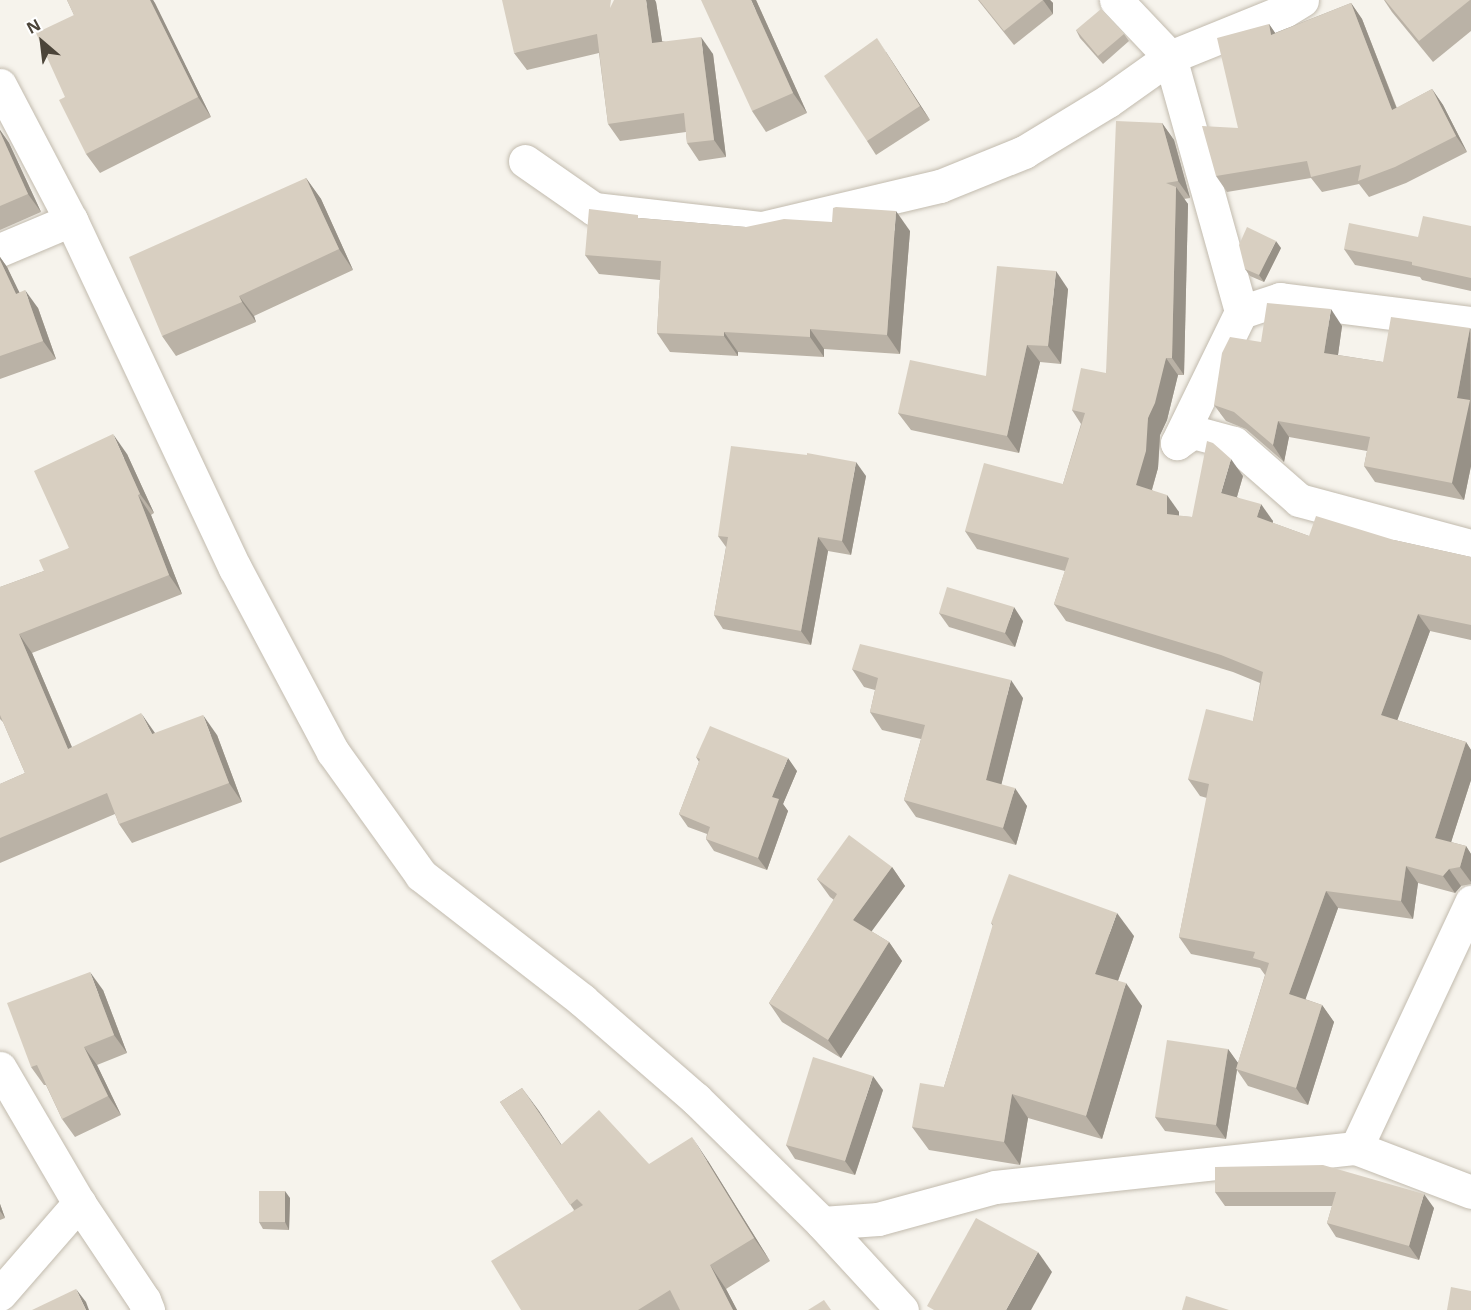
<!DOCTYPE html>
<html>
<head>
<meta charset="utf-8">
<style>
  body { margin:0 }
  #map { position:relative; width:1471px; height:1310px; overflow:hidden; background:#f6f3ec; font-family:"Open Sans",sans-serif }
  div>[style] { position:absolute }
  .roads { filter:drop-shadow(0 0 2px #c2bbae) drop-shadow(0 0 2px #c2bbae) }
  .minor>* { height:33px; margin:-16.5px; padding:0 16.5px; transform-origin:16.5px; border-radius:16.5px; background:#fff }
  .wall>* { inset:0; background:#bab2a6 }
  .shaded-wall>* { inset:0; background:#979187 }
  .building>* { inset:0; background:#d8cfc1 }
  span { translate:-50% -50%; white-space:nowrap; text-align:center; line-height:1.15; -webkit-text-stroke:6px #fff; paint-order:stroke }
  .north { position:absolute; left:12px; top:12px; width:60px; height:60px; -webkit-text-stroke:4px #fff; paint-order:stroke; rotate:332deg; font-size:16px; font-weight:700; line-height:24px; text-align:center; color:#4b4439 }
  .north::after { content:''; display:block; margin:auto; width:21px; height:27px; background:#4b4439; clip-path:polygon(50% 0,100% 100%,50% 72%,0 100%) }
</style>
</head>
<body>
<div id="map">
  <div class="roads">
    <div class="minor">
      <div style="left:1116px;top:0;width:79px;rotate:46.5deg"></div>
      <div style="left:1170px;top:57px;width:265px;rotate:74.4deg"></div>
      <div style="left:1241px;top:312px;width:146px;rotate:116deg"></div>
      <div style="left:1177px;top:443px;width:19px;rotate:-35deg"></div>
      <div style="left:1193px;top:432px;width:42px;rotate:15deg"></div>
      <div style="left:1234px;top:443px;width:86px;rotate:41.2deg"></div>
      <div style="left:1299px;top:500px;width:178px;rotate:15deg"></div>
      <div style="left:0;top:85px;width:153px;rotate:62.3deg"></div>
      <div style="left:71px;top:220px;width:385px;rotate:64.8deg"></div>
      <div style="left:235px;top:568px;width:208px;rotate:62deg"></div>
      <div style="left:333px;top:752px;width:151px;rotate:54.4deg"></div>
      <div style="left:421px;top:875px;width:204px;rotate:37.8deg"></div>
      <div style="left:582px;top:1000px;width:151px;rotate:41deg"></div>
      <div style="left:696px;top:1099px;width:177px;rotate:44.5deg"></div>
      <div style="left:822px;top:1223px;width:118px;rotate:47.4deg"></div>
      <div style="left:525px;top:161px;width:84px;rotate:34.8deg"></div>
      <div style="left:594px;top:209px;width:169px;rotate:6.5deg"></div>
      <div style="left:762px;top:228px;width:183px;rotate:-13.3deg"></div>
      <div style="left:940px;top:186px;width:91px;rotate:-22deg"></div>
      <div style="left:1024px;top:152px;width:98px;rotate:-31.3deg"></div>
      <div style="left:1108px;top:101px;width:76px;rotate:-35.4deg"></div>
      <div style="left:1170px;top:57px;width:123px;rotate:-22deg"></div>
      <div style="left:1284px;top:11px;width:21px;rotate:-31deg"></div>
      <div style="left:0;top:250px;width:77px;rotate:-22.9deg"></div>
      <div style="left:1241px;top:312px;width:41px;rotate:-18.4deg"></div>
      <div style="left:1280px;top:299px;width:193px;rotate:7.2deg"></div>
      <div style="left:0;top:1068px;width:156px;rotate:59.7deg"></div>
      <div style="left:79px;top:1203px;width:117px;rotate:56.2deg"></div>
      <div style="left:144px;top:1300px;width:11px;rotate:68deg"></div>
      <div style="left:1356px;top:1148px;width:272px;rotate:-64.9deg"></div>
      <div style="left:822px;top:1223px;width:56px;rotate:-4.1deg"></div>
      <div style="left:878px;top:1219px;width:121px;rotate:-15.3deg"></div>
      <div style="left:995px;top:1187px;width:363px;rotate:-6.2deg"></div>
      <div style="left:1356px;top:1148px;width:123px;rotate:20.9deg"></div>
      <div style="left:0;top:1294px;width:121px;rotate:-49deg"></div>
    </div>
  </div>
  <div class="wall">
    <div style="clip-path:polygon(67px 0,153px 0,211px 117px,100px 173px,86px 154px,74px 15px)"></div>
    <div style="clip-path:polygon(756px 0,807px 113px,766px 132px,752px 111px)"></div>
    <div style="clip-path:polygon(978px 0,1050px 0,1053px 3px,1053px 14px,1014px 45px)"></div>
    <div style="clip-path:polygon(1384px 0,1471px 0,1471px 31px,1433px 62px,1392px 12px)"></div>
    <div style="clip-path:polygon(656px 2px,662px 41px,713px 54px,726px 157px,699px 161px,687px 143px,686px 132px,620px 141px,608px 124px,599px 53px,527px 70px,514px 53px)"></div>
    <div style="clip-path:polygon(1351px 3px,1362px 19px,1397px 108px,1432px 89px,1443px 105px,1467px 152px,1406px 183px,1369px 197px,1359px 184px,1322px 192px,1311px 178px,1227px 192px,1216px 176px,1238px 128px,1269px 24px,1275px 33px)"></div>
    <div style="clip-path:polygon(1076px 30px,1124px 34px,1129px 41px,1103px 64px,1080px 38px)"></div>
    <div style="clip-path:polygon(886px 52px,930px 120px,876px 155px,867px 141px)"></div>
    <div style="clip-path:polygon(1162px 123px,1174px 140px,1190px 198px,1184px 199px,1188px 204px,1184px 375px,1178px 375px,1167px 420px,1160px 435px,1158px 468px,1152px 490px,1179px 512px,1179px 516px,1192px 517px,1243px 476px,1237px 497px,1273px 521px,1273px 523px,1309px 536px,1394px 540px,1471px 557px,1471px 640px,1430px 631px,1397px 720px,1466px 742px,1471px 750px,1471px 780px,1451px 842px,1466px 846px,1471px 854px,1471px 884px,1461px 886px,1455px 893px,1418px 883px,1413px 919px,1338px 908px,1305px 999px,1322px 1005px,1334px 1022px,1308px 1105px,1248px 1086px,1237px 1070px,1226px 1139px,1165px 1131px,1155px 1117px,1228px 1049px,1238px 1063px,1265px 975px,1260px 968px,1191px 954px,1179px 937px,1207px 798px,1200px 796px,1188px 779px,1253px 721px,1260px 683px,1233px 672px,1066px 621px,1054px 604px,1065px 571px,977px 549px,965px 531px,1063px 484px,1081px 424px,1072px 410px,1106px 373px)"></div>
    <div style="clip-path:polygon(0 130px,9px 143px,41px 212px,0 230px)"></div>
    <div style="clip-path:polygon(306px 178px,321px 199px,353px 270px,254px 316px,256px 322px,176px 356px,162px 336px)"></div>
    <div style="clip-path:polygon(640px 218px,746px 227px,910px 231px,900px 354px,824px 349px,824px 357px,738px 352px,738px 356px,670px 352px,657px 333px,660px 280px,599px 274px,585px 255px)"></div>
    <div style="clip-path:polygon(1471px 226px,1471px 291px,1422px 280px,1420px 277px,1355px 265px,1344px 249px,1418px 237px)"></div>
    <div style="clip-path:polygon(1281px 248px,1264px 282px,1250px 276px,1245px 269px)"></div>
    <div style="clip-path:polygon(0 257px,7px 267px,19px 293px,38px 308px,56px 359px,0 379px)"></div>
    <div style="clip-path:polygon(1068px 289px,1061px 364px,1040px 362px,1019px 453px,911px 430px,898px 413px,986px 376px)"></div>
    <div style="clip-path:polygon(1342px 326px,1338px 355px,1383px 362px,1470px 328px,1471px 329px,1471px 466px,1464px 500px,1375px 482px,1364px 466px,1367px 451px,1289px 437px,1284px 462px,1246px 429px,1226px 421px,1214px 405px,1261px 342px)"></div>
    <div style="clip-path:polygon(127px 454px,154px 513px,151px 515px,182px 594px,32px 653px,72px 747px,155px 733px,217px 735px,242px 802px,132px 843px,119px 824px,115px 814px,0 863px,0 784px,25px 773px,3px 722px,0 719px,0 587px,44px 571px,69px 548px)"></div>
    <div style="clip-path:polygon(866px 476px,851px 555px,828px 551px,811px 645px,723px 629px,714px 615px,726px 547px,718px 536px)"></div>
    <div style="clip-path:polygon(939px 613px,1023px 621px,1015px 647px,949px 627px)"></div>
    <div style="clip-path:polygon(852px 669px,1023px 698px,1001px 785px,1027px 806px,1016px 845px,916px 817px,904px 800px,921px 739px,882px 730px,870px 712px,875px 690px,864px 687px)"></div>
    <div style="clip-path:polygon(696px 757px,797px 771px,783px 804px,788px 811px,767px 870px,714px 851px,706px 839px,707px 834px,688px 827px,679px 814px,699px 762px)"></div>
    <div style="clip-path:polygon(892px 867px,905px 886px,871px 931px,889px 942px,902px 961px,841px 1058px,782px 1022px,769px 1003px,834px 900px,830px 897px,817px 879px)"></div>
    <div style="clip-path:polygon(991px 923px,1134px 936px,1118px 981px,1142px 1006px,1102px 1139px,1028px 1118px,1020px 1165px,929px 1150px,912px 1127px,944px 1087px,993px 926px)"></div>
    <div style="clip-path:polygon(103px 990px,127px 1053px,97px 1065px,121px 1115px,75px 1137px,62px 1119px,46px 1085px,44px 1085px,31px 1067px)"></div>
    <div style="clip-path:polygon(522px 1088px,561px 1145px,649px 1164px,708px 1161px,770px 1261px,726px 1289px,737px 1310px,521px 1310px,574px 1210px,500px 1102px)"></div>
    <div style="clip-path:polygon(883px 1090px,855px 1175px,795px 1159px,786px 1145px)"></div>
    <div style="clip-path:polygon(1215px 1167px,1434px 1208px,1419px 1260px,1336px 1237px,1327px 1223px,1332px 1206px,1225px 1206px,1215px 1192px)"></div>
    <div style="clip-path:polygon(290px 1198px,289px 1230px,263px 1229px,259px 1222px)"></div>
    <div style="clip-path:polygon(0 1204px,5px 1218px,0 1220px)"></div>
  </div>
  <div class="shaded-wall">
    <div style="clip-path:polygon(150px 0,153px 0,155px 3px,211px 117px,198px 97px)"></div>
    <div style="clip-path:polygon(646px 0,655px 0,656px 2px,665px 60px,652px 43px)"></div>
    <div style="clip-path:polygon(751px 0,756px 0,807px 113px,793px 93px)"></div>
    <div style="clip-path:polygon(1043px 0,1050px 0,1053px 3px,1053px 14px)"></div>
    <div style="clip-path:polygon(1351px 3px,1362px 19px,1403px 125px,1392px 110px)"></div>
    <div style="clip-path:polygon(1269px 24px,1280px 40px,1271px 35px)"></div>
    <div style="clip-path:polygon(701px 37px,713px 54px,726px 157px,714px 140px)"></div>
    <div style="clip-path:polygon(877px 38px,886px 52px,930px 120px,920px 106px)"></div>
    <div style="clip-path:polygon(1432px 89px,1443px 105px,1467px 152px,1456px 136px)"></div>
    <div style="clip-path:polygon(1162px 123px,1174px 140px,1190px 198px,1178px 181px)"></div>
    <div style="clip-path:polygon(0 130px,9px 143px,41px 212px,28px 194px,0 132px)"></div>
    <div style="clip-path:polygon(306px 178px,321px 199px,353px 270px,339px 249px)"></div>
    <div style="clip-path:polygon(1176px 187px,1188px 204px,1184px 375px,1172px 358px)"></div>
    <div style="clip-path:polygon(896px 211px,910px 231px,900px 354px,887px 335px)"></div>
    <div style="clip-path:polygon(1276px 241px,1281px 248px,1264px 282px,1259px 275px)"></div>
    <div style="clip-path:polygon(0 257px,7px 267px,29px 312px,16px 294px,0 260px)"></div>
    <div style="clip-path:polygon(1056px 271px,1068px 289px,1061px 364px,1048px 346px)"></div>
    <div style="clip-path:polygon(25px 290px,38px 308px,56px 359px,43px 341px)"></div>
    <div style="clip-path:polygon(239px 296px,254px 316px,256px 322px,242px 302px)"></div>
    <div style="clip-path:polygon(1331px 309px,1342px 326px,1336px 369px,1324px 353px)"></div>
    <div style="clip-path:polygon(1470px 328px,1471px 466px,1464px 500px,1452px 483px,1457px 398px)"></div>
    <div style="clip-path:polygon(810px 329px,824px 349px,824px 357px,810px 337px)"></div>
    <div style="clip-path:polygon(724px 332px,738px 352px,738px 356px,724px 336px)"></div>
    <div style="clip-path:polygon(1027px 345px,1040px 362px,1019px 453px,1007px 436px)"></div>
    <div style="clip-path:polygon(1166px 358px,1178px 375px,1167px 420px,1160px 435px,1158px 468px,1148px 503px,1136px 485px,1148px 418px)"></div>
    <div style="clip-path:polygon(1278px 421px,1289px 437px,1284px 462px,1273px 445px)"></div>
    <div style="clip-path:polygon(113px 434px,127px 454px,154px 513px,140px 494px)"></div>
    <div style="clip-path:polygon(1231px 459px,1243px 476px,1233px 510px,1221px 493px)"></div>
    <div style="clip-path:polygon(856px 462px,866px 476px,851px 555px,842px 541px)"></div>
    <div style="clip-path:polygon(138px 495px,151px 515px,182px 594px,169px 575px)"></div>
    <div style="clip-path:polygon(1167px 495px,1179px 512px,1179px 532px,1167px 514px)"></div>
    <div style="clip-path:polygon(1261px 504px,1273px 521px,1269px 534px,1257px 517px)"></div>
    <div style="clip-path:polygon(818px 537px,828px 551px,811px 645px,801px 631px)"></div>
    <div style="clip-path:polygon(1014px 607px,1023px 621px,1015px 647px,1005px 633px)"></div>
    <div style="clip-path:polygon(1418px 614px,1430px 631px,1393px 732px,1381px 715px)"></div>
    <div style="clip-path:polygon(19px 634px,32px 653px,81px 769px,68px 749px)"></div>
    <div style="clip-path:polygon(1011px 680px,1023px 698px,998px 798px,986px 780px)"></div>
    <div style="clip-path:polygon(141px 713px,155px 733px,165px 754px,152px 734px)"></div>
    <div style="clip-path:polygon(203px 715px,217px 735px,242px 802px,229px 783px)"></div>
    <div style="clip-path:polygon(1466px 742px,1471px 750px,1471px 780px,1447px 855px,1435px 838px)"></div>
    <div style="clip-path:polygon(788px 758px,797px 771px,783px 804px,788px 811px,767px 870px,758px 858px,772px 797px)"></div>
    <div style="clip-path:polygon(1015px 788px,1027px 806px,1016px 845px,1003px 828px)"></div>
    <div style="clip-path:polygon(1466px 846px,1471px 854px,1471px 882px,1460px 867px)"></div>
    <div style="clip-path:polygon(1406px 866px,1418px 883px,1413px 919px,1401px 901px)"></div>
    <div style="clip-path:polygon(892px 867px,905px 886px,866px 939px,853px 920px)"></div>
    <div style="clip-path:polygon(1449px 869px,1461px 886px,1455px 893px,1443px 876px)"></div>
    <div style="clip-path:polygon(1326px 891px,1338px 908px,1301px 1012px,1289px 994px)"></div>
    <div style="clip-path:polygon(1117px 913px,1134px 936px,1112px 997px,1095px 974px)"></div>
    <div style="clip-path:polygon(889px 942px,902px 961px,841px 1058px,828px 1040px)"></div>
    <div style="clip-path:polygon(90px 972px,103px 990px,127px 1053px,114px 1035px)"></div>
    <div style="clip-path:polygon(1126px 983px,1142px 1006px,1102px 1139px,1086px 1116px)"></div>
    <div style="clip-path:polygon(1322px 1005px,1334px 1022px,1308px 1105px,1296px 1088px)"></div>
    <div style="clip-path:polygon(84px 1047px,97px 1065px,121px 1115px,108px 1096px)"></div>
    <div style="clip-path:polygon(1228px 1049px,1238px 1063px,1226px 1139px,1216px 1125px)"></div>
    <div style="clip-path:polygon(873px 1076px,883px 1090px,855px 1175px,845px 1161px)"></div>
    <div style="clip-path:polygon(522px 1088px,539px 1111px,577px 1168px,561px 1145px)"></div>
    <div style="clip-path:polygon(1012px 1094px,1028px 1118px,1020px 1165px,1004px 1142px)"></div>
    <div style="clip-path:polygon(692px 1137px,708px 1161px,770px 1261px,754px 1238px)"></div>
    <div style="clip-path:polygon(285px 1191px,290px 1198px,289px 1230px,285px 1222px)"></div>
    <div style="clip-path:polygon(1424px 1194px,1434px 1208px,1419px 1260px,1409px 1246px)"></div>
    <div style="clip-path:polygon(0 1204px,5px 1218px,0 1211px)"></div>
    <div style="clip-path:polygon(1038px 1252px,1052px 1272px,1031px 1310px,1006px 1310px)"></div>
    <div style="clip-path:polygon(710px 1265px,726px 1289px,737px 1310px,733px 1310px)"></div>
    <div style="clip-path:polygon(76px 1289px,86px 1302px,89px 1310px,86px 1310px)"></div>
  </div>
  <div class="building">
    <div style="clip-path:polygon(67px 0,150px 0,198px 97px,86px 154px,59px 100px,65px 97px,36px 33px,74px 15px)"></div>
    <div style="clip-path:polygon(502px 0,611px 0,610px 8px,614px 0,646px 0,652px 43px,701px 37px,714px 140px,687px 143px,684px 113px,608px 124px,597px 34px,514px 53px)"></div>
    <div style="clip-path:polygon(701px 0,751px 0,793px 93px,752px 111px)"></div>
    <div style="clip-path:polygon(979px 0,1043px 0,1004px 31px)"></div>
    <div style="clip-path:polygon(1385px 0,1470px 0,1419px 41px)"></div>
    <div style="clip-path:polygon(1351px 3px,1392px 110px,1432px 89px,1456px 136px,1395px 167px,1358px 181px,1361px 165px,1311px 177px,1307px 161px,1216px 176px,1202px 126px,1238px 128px,1217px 38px,1269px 24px,1271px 35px)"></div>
    <div style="clip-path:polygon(1101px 9px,1124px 34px,1098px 56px,1076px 30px)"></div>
    <div style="clip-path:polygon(877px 38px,920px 106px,867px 141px,824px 76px)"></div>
    <div style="clip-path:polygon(1116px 121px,1162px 123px,1178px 181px,1166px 183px,1176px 187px,1172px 358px,1166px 358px,1155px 403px,1148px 418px,1146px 451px,1136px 485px,1167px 495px,1167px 514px,1192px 517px,1207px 441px,1213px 443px,1231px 459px,1221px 493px,1261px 504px,1257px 517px,1309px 536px,1316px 516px,1394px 540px,1471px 557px,1471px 625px,1418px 614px,1381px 715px,1466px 742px,1435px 838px,1466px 846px,1460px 867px,1449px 869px,1443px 876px,1406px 866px,1401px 901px,1326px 891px,1289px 994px,1322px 1005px,1296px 1088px,1236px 1069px,1269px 963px,1253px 958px,1255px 952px,1179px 937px,1209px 784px,1188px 779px,1206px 709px,1253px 721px,1263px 672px,1221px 655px,1054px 604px,1069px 558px,965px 531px,984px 463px,1063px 484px,1085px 413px,1072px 410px,1081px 368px,1106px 373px)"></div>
    <div style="clip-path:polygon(0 132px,28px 194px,0 206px)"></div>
    <div style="clip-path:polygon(306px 178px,339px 249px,239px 296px,242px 302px,162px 336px,129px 257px)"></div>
    <div style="clip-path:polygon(836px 207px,896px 211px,887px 335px,810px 329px,810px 337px,724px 332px,724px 336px,657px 333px,661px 261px,585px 255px,589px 209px,638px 215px,638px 218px,746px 227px,784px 219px,832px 222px,833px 208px)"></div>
    <div style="clip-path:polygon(1423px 216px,1471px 226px,1471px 278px,1412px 265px,1412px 262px,1344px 249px,1349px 223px,1418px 237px)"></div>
    <div style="clip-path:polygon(1247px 227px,1276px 241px,1259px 275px,1245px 269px,1239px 245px)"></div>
    <div style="clip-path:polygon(0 260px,16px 294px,25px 290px,43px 341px,0 356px)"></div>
    <div style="clip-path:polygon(997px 266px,1056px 271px,1048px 346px,1027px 345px,1007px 436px,898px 413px,910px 360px,986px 376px)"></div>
    <div style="clip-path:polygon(1267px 303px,1331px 309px,1324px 353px,1383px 362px,1391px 317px,1470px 328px,1457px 398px,1470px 400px,1452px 483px,1364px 466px,1370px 437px,1278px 421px,1273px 445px,1234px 412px,1214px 405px,1222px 353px,1230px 337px,1261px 342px)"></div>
    <div style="clip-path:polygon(113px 434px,140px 494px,138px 495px,169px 575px,19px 634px,68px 749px,141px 713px,152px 734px,203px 715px,229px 783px,119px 824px,107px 793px,0 838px,0 784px,25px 773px,0 715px,0 587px,44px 571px,39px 560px,69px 548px,34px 471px)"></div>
    <div style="clip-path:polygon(731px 446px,807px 455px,807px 453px,856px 462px,842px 541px,818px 537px,801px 631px,714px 615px,728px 537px,718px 536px)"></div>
    <div style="clip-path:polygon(947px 587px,1014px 607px,1005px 633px,939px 613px)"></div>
    <div style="clip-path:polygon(860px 644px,1011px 680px,986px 780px,1015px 788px,1003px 828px,904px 800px,925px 725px,870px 712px,878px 678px,852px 669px)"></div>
    <div style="clip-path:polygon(710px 726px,788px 758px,772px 797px,779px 799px,758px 858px,706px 839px,710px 827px,679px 814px,700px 759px,696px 757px)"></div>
    <div style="clip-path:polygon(849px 835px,892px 867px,853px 920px,889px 942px,828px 1040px,769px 1003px,837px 894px,817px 879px)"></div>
    <div style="clip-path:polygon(1009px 874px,1117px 913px,1095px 974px,1126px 983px,1086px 1116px,1012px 1094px,1004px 1142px,912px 1127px,920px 1083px,944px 1087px,993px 924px,991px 923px)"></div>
    <div style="clip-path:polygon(90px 972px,114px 1035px,84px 1047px,108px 1096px,62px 1119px,37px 1065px,31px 1067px,7px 1003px)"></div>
    <div style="clip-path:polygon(1167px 1040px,1228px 1049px,1216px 1125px,1155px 1117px)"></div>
    <div style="clip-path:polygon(813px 1057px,873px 1076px,845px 1161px,786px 1145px)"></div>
    <div style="clip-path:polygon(522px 1088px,561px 1145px,599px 1110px,649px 1164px,692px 1137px,754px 1238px,710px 1265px,733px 1310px,680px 1310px,670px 1290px,638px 1310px,521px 1310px,491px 1261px,583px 1205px,577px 1199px,570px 1205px,500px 1102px)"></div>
    <div style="clip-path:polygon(1323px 1165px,1424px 1194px,1409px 1246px,1327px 1223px,1336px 1192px,1215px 1192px,1215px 1167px)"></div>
    <div style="clip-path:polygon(259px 1191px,285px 1191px,285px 1222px,259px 1222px)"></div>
    <div style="clip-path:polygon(976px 1218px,1038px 1252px,1006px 1310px,934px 1310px,927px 1306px)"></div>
    <div style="clip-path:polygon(1451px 1287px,1471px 1291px,1471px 1310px,1447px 1310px)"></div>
    <div style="clip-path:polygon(76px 1289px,86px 1310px,32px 1310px)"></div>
    <div style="clip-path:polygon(1186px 1296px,1229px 1310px,1182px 1310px)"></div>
    <div style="clip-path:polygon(824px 1300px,831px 1310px,808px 1310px)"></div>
  </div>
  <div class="north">N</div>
</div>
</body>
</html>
